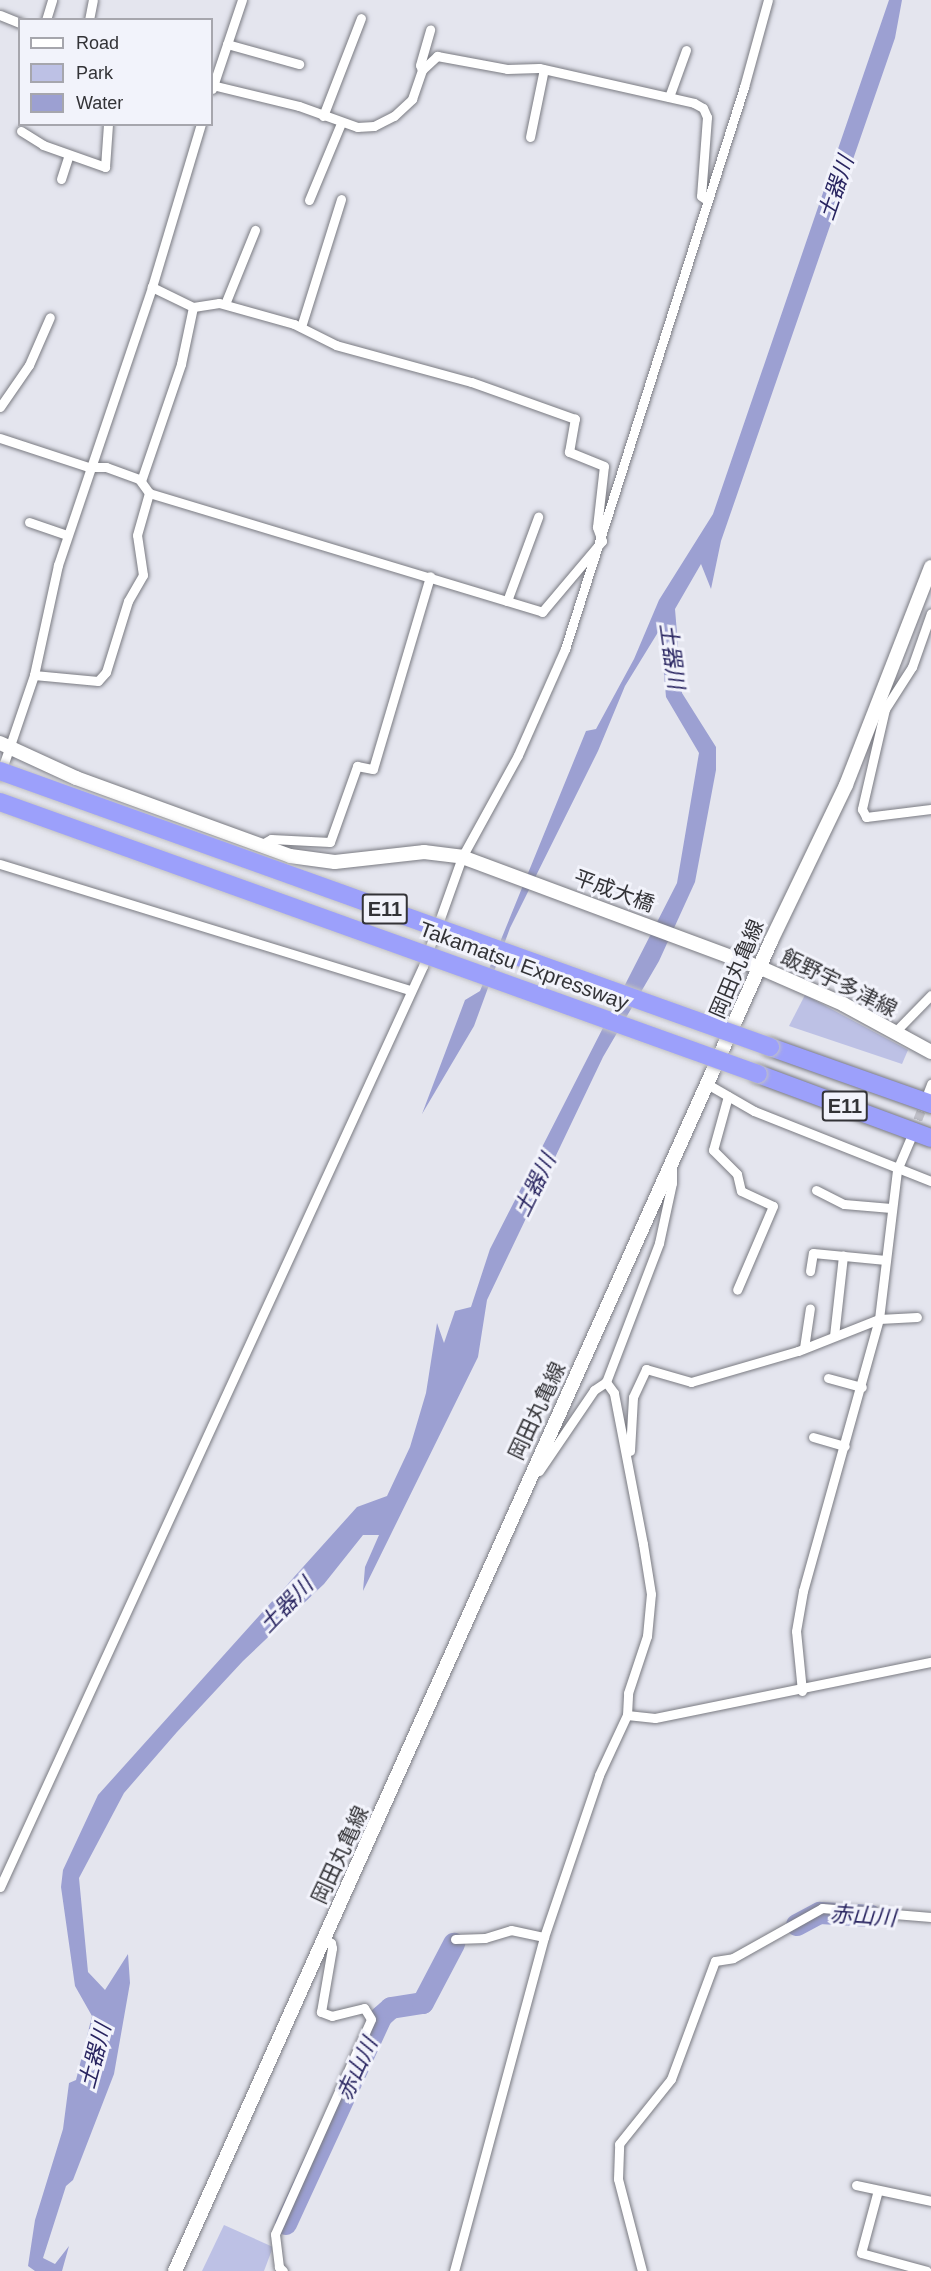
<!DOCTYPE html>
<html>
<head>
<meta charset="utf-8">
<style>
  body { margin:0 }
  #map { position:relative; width:931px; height:2271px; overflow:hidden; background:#e4e5ee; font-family:Helvetica,"Noto Sans JP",sans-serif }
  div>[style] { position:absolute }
  .green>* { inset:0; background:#bdc1e5 }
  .water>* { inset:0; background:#9ca0d2 }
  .river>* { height:22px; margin:-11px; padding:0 11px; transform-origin:11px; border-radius:11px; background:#9ca0d2 }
  .street-tunnel>* { height:9px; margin-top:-4.5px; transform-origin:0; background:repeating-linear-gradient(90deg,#c1c1c9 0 9px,transparent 0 13.5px) }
  .roads { filter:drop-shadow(0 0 2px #7a7b82) drop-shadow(0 0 2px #7a7b82) }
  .street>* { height:9px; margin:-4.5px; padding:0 4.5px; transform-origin:4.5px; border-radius:4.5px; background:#fff }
  .secondary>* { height:14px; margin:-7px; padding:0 7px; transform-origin:7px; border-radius:7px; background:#fff }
  .highway>* { height:18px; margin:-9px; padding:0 9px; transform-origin:9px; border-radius:9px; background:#9ca0fb }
  .bridges { filter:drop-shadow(0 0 2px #c2c2c3) drop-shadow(0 0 2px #c2c2c3) }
  .highway-bridge>* { height:18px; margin:-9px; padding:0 9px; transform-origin:9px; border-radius:9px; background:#9ca0fb }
  span { translate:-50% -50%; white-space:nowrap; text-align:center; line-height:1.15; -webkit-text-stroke:6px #f2f3fb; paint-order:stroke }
  .shield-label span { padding:2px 4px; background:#f2f3fb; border:2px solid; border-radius:4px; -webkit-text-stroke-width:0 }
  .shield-label { font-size:20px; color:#333337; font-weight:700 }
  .street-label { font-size:21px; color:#333337 }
  .water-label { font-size:22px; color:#282460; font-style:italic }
  .legend { position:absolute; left:18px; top:18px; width:195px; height:108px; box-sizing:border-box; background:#f2f3fb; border:2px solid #a6a6ad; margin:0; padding:8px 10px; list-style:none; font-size:18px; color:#333337 }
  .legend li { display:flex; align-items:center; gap:12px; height:30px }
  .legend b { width:30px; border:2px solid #a6a6ad }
</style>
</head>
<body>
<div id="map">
  <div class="green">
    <div style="clip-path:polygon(805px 995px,908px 1050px,902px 1064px,789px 1026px)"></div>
    <div style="clip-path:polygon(224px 2225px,273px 2247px,264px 2271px,202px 2271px)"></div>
  </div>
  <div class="water">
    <div style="clip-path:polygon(889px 0,902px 0,895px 38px,721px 541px,711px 589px,701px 564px,675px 609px,682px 693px,716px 747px,716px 770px,695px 882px,659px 961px,603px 1057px,487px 1300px,478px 1357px,363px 1591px,365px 1567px,379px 1535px,363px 1535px,324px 1584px,243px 1661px,177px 1732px,124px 1793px,79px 1878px,88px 1972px,105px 1990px,128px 1954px,130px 1983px,114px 2074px,73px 2180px,66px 2186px,43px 2258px,55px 2264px,69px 2246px,62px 2271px,35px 2271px,28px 2266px,35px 2220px,63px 2129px,69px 2083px,76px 2080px,92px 2016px,75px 1986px,61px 1887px,63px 1870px,98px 1795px,357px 1507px,387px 1496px,410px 1447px,426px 1393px,437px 1323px,444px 1343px,455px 1311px,471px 1307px,490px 1249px,677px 883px,699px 753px,666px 697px,660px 629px,625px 686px,598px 751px,510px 928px,474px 1026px,422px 1114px,465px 1000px,480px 991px,586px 731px,596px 729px,634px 659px,659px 600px,713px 514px)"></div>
  </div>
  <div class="river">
    <div style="left:797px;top:1925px;width:26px;rotate:-28deg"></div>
    <div style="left:820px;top:1913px;width:51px;rotate:3.4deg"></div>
    <div style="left:286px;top:2224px;width:228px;rotate:-65.3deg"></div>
    <div style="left:381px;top:2017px;width:13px;rotate:-42deg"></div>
    <div style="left:391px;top:2008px;width:32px;rotate:-9deg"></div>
    <div style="left:423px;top:2003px;width:67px;rotate:-62.3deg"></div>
  </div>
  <div class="street-tunnel">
    <div style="left:913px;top:1132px;width:34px;rotate:-69deg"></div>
  </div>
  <div class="roads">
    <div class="street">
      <div style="left:0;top:15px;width:22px;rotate:22deg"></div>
      <div style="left:46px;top:20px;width:21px;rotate:-73deg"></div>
      <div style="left:89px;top:20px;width:20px;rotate:-79deg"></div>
      <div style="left:227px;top:44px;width:75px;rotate:15.5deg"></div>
      <div style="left:422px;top:70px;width:5px;rotate:-112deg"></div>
      <div style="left:420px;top:65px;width:37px;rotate:-74deg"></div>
      <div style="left:212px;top:85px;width:89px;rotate:13.6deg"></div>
      <div style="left:299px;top:106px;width:62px;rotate:19.9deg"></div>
      <div style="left:357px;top:127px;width:17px;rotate:-3deg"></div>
      <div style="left:374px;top:126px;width:22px;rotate:-27deg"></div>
      <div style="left:394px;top:116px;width:25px;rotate:-43deg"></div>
      <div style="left:412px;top:99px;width:31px;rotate:-71deg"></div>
      <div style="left:422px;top:70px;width:21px;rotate:-43deg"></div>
      <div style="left:437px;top:56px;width:71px;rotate:10.5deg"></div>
      <div style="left:507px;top:69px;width:32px;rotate:-2deg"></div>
      <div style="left:539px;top:68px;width:159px;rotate:12.7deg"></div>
      <div style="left:694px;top:103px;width:10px;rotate:29deg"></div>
      <div style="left:703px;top:108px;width:10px;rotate:66deg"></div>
      <div style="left:707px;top:117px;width:79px;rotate:94.3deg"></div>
      <div style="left:701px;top:196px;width:7px;rotate:34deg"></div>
      <div style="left:212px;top:89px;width:94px;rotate:-71.4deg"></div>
      <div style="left:669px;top:97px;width:50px;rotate:-70.1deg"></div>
      <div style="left:323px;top:116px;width:105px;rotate:-68.8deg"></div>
      <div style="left:21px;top:131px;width:26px;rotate:32deg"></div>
      <div style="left:43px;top:145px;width:66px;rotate:19.5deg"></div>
      <div style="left:105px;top:167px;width:43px;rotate:-86deg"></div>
      <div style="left:530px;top:137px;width:69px;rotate:-78.4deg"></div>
      <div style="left:61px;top:179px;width:25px;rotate:-72deg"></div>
      <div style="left:309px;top:200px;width:83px;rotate:-67.4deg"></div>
      <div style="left:225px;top:304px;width:80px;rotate:-67.9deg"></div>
      <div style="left:301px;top:327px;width:134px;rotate:-72.6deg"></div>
      <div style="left:0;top:407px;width:51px;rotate:-55.4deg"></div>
      <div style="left:29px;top:365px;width:52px;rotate:-66.4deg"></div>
      <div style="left:0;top:438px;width:93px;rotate:18.2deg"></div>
      <div style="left:88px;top:467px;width:18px"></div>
      <div style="left:106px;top:467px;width:35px;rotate:20deg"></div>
      <div style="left:139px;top:479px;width:17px;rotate:54deg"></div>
      <div style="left:149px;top:493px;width:411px;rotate:16.8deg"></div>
      <div style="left:542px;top:612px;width:93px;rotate:-49.8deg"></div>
      <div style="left:602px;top:541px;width:15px;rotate:-110deg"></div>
      <div style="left:597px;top:527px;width:61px;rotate:-83.5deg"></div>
      <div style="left:604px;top:466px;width:38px;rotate:-158deg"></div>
      <div style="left:569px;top:452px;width:34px;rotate:-80deg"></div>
      <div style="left:575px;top:419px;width:110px;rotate:-160.4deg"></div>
      <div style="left:471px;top:382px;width:140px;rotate:-164.7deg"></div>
      <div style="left:336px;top:345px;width:47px;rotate:-153.4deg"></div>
      <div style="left:294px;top:324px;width:78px;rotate:-164.4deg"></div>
      <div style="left:219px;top:303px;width:26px;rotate:171deg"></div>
      <div style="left:193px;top:307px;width:46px;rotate:-154deg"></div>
      <div style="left:141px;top:481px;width:124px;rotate:-71.1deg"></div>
      <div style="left:181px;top:364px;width:58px;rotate:-78.1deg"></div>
      <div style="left:29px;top:522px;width:40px;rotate:18.9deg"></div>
      <div style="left:507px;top:601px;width:90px;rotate:-69.7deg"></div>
      <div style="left:34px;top:675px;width:64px;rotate:5.4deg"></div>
      <div style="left:98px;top:681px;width:12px;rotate:-48deg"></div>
      <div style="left:106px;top:672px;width:74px;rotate:-72.8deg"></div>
      <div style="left:128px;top:601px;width:30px;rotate:-60deg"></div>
      <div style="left:143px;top:575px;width:40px;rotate:-98.5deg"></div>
      <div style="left:137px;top:535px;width:44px;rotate:-74.1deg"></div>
      <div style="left:878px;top:705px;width:8px;rotate:30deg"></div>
      <div style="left:885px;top:709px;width:103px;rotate:103deg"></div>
      <div style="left:862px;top:809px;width:9px;rotate:63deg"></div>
      <div style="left:866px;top:817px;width:65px;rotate:-7deg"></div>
      <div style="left:885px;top:709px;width:50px;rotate:-57.3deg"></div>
      <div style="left:912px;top:667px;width:57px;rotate:-70.6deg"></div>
      <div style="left:0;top:775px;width:106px;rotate:-71.2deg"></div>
      <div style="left:34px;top:675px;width:113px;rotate:-77.7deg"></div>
      <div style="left:58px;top:565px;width:293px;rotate:-71.3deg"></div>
      <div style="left:152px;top:287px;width:170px;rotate:-73.3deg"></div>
      <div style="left:259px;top:846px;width:14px;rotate:-30deg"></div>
      <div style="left:271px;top:839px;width:59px;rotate:2.9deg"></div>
      <div style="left:330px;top:842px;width:81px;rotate:-70.4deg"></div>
      <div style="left:357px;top:766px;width:16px;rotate:11deg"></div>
      <div style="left:373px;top:769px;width:201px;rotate:-73.5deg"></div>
      <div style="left:0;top:864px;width:429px;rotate:17.1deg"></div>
      <div style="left:894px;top:1033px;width:53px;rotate:-45.8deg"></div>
      <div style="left:709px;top:1085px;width:52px;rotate:30deg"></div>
      <div style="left:754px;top:1111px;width:190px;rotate:21.6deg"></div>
      <div style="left:928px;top:1092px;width:9px;rotate:-69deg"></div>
      <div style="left:728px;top:1096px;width:56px;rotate:105.5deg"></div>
      <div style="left:713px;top:1150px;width:34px;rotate:45deg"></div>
      <div style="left:737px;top:1174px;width:17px;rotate:77deg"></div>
      <div style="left:741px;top:1191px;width:35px;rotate:25deg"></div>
      <div style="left:773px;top:1206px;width:91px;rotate:113.2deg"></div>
      <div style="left:816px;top:1190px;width:31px;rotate:27deg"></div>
      <div style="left:844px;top:1204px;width:47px;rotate:4.9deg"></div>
      <div style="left:810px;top:1271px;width:18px;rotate:-81deg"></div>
      <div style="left:813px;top:1253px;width:73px;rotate:5.5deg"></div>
      <div style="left:834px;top:1336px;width:81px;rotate:-83.6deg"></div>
      <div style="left:804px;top:1348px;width:40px;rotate:-81.5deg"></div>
      <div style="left:828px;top:1378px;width:35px;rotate:15deg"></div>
      <div style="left:813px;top:1437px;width:33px;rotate:16deg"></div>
      <div style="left:630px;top:1451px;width:54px;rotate:-86.8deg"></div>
      <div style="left:633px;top:1397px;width:31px;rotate:-65deg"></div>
      <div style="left:646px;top:1369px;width:47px;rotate:16.1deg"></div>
      <div style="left:691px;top:1382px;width:111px;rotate:-16.2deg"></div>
      <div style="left:798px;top:1351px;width:87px;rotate:-21.6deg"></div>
      <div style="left:879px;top:1319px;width:38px;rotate:-3deg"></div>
      <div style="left:539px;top:1471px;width:98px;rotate:-55.8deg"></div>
      <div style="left:594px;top:1390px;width:14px;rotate:-34deg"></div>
      <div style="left:802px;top:1691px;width:60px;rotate:-95.7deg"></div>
      <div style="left:796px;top:1631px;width:41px;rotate:-80.1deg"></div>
      <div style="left:803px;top:1591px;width:282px;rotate:-74.4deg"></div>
      <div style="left:879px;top:1319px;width:150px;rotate:-83.1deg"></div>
      <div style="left:897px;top:1170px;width:33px;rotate:-67deg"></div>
      <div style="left:627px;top:1715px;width:28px;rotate:6deg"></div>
      <div style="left:655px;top:1718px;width:282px;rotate:-11.5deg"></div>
      <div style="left:0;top:1887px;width:1013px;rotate:-65.33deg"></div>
      <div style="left:423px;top:966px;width:116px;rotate:-70.3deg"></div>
      <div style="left:462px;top:857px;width:116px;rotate:-61.2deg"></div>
      <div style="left:518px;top:755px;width:116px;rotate:-66.1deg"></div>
      <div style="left:565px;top:649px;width:590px;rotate:-72.33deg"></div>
      <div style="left:744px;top:87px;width:90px;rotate:-74.6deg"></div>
      <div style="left:455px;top:1939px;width:30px;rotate:-2deg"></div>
      <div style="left:485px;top:1938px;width:27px;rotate:-17deg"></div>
      <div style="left:511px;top:1930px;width:34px;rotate:12deg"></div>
      <div style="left:856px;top:2185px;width:77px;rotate:12deg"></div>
      <div style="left:878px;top:2190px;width:65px;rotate:105.1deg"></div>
      <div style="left:861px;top:2253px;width:68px;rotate:15.3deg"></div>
      <div style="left:283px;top:2271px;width:6px;rotate:-135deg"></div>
      <div style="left:279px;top:2267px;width:33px;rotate:-97deg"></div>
      <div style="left:275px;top:2234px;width:235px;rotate:-65.9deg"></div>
      <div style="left:371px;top:2019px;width:13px;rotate:-122deg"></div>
      <div style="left:364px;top:2008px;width:33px;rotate:166deg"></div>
      <div style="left:332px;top:2016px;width:12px;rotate:-160deg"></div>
      <div style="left:321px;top:2012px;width:65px;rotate:-80.2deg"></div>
      <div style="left:332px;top:1948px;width:5px;rotate:-101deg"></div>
      <div style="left:331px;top:1943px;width:8px;rotate:-150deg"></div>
      <div style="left:454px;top:2271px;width:346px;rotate:-74.9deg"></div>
      <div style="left:544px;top:1937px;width:171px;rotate:-71.2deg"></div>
      <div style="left:599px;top:1775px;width:66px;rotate:-65deg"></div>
      <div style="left:627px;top:1715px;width:22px;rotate:-87deg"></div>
      <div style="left:628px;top:1693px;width:60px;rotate:-71.6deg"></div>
      <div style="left:647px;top:1636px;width:42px;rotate:-84.6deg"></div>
      <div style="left:651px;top:1594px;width:51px;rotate:-99.1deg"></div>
      <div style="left:643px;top:1544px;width:154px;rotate:-100.9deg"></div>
      <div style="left:614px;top:1393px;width:14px;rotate:-126deg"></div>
      <div style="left:606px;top:1382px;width:149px;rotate:-69.1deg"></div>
      <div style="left:659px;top:1243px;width:61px;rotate:-77.8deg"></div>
      <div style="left:672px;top:1183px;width:15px;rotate:-90deg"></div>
      <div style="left:642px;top:2271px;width:95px;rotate:-104.6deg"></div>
      <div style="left:618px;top:2179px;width:35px;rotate:-88deg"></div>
      <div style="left:619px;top:2144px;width:83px;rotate:-51.3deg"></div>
      <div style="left:671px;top:2079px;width:126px;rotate:-69.6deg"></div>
      <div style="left:715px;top:1961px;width:18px;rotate:-9deg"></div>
      <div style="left:733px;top:1958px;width:102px;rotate:-29.3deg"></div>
      <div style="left:822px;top:1908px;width:109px;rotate:4.7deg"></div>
    </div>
    <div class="secondary">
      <div style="left:0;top:743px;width:84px;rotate:24.7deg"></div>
      <div style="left:76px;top:778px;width:228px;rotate:20deg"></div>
      <div style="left:290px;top:856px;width:45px;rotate:7.6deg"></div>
      <div style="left:335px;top:862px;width:90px;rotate:-6.4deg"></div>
      <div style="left:424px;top:852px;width:38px;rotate:7deg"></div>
      <div style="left:462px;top:857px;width:319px;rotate:20.4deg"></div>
      <div style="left:761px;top:968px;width:90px;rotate:23.7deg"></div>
      <div style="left:843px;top:1004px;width:100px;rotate:28.6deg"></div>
      <div style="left:175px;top:2271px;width:1457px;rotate:-65.86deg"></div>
      <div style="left:771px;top:941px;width:173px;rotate:-64.3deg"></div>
      <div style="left:846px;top:785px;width:234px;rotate:-68.7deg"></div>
    </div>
    <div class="highway">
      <div style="left:770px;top:1047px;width:171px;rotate:19.5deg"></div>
      <div style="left:758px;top:1074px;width:184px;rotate:20.3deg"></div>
    </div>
  </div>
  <div class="bridges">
    <div class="highway-bridge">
      <div style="left:0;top:771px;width:818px;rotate:19.72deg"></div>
      <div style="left:0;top:802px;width:805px;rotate:19.74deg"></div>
    </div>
  </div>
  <div class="shield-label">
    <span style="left:385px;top:909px">E11</span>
    <span style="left:845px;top:1106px">E11</span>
  </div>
  <div class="street-label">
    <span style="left:614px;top:891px;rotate:20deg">平成大橋</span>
    <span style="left:524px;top:966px;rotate:20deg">Takamatsu Expressway</span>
    <span style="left:737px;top:969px;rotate:-67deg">岡田丸亀線</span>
    <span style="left:839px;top:983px;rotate:26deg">飯野宇多津線</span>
    <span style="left:537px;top:1411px;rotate:-65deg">岡田丸亀線</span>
    <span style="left:340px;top:1855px;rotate:-65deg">岡田丸亀線</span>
  </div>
  <div class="water-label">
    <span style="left:836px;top:188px;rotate:-71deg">土器川</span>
    <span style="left:672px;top:656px;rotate:82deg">土器川</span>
    <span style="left:535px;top:1185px;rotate:-64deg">土器川</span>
    <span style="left:286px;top:1605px;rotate:-46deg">土器川</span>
    <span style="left:863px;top:1916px;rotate:4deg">赤山川</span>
    <span style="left:95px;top:2056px;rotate:-75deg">土器川</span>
    <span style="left:357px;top:2069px;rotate:-65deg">赤山川</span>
  </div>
  <ul class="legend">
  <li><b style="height:8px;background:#fff"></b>Road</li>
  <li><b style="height:16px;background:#bdc1e5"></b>Park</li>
  <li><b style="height:16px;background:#9ca0d2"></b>Water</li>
  </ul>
</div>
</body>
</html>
